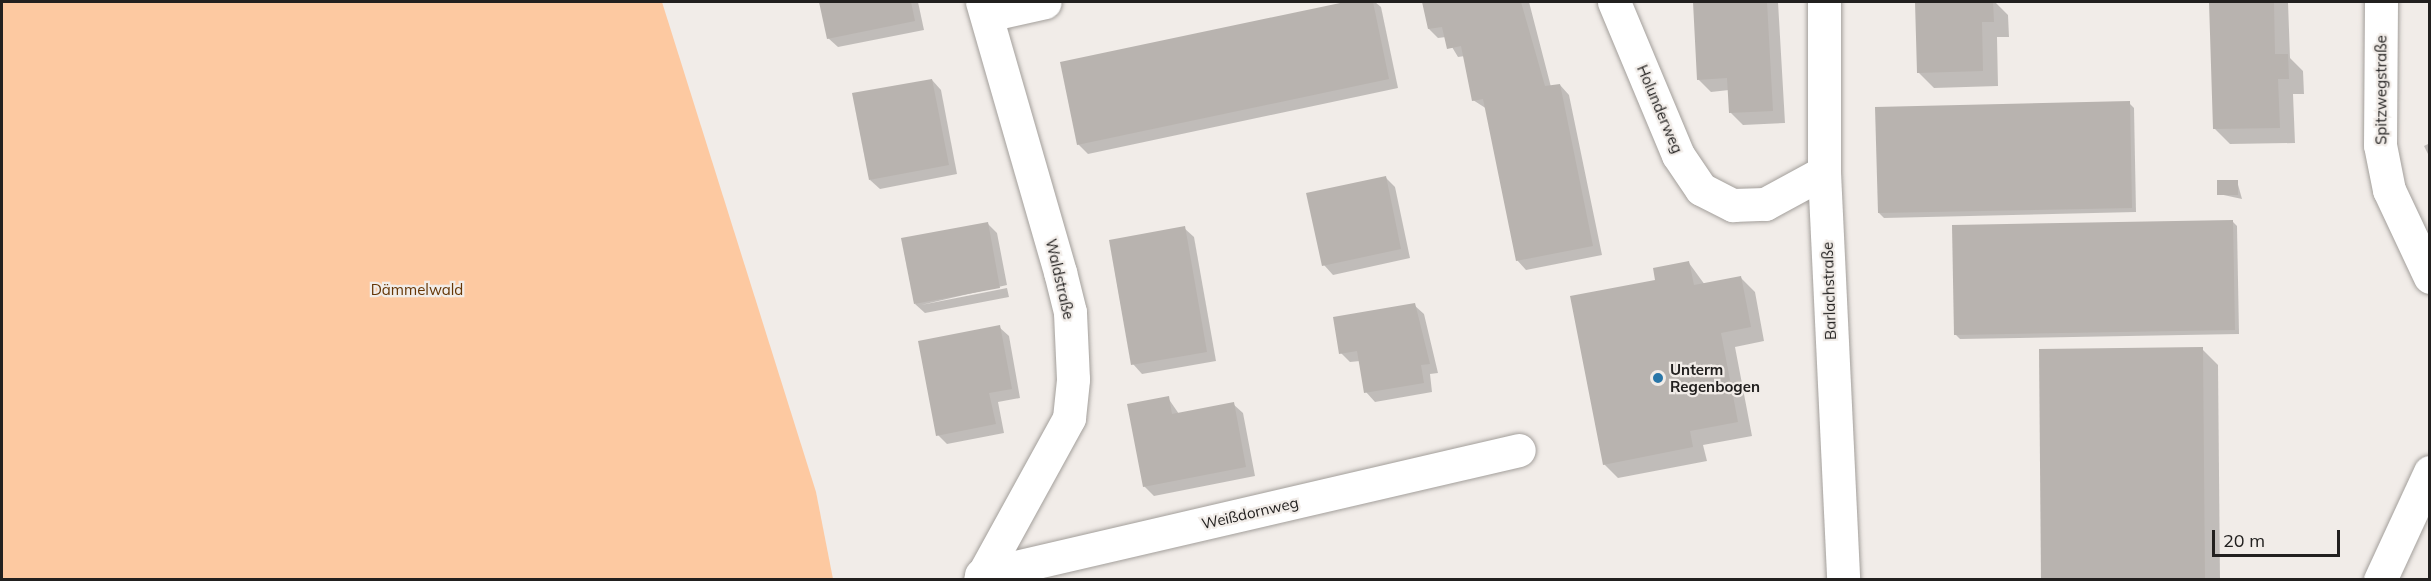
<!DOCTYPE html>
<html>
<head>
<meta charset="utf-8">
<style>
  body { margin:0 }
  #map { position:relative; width:2431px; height:581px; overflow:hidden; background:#f1ece8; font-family:Mulish,sans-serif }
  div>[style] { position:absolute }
  .green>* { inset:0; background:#fdc9a1 }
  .shadow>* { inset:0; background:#0003 }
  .building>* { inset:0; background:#b8b3af }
  .roads { filter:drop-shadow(0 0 2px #a39f9b) drop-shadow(0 0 2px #a39f9b) }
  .minor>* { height:33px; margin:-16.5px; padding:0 16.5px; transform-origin:16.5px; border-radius:16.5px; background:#fff }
  .dots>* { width:16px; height:16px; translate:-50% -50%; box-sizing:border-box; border:3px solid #f1ece8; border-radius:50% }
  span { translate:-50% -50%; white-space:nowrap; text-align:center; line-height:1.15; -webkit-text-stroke:4.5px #f1ece8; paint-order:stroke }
  .street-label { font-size:15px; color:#22201f }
  .park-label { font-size:15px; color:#653606 }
  .poi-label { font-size:15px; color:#22201f; font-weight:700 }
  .left { translate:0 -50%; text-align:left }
  .frame { position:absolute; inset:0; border:3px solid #22201f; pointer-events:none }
  .scale { position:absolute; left:2212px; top:530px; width:128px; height:27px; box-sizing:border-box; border:3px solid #22201f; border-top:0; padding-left:8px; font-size:18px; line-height:21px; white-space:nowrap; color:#22201f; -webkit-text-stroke:4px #f1ece8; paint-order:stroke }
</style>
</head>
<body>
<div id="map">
  <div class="green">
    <div style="clip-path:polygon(2px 2px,662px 2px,816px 492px,833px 579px,2px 579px)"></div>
  </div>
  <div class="shadow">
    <div style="clip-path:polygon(821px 2px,918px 2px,924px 30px,838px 47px,828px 38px)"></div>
    <div style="clip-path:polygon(1352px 2px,1375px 2px,1381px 7px,1398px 88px,1088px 154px,1078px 144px,1062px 63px)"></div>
    <div style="clip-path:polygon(1423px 2px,1529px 2px,1551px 87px,1560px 85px,1569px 95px,1602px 255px,1526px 270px,1517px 260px,1487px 109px,1473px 100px,1465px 56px,1458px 57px,1446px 37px,1438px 38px,1429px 29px)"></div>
    <div style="clip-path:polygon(1694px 2px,1778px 2px,1785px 123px,1743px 125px,1731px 113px,1729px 90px,1711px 92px,1698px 79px)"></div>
    <div style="clip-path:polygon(1916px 2px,1995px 2px,2008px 15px,2009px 37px,1997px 37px,1998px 86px,1934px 88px,1918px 72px)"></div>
    <div style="clip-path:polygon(2211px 2px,2288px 2px,2290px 58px,2303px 71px,2304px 94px,2293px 94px,2295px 143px,2230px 144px,2214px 128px)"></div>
    <div style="clip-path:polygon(932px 80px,941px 90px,957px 174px,880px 189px,870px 180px)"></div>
    <div style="clip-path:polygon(2129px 103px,2134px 108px,2136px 212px,1884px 218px,1879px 213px)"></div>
    <div style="clip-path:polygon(2430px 143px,2430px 158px,2424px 146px)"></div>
    <div style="clip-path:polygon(1386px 178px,1395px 187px,1410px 258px,1333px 275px,1324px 265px)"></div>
    <div style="clip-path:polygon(2237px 181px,2242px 199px,2219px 194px)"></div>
    <div style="clip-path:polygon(2232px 221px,2237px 226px,2239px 334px,1960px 339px,1955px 334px)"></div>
    <div style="clip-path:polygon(987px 223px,997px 233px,1007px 285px,921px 305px,1007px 288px,1009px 297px,925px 313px,915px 304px)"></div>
    <div style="clip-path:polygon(1184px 228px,1194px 237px,1216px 361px,1142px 374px,1133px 364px)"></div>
    <div style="clip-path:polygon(1689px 263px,1705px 285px,1741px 278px,1755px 292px,1764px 341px,1735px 347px,1752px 436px,1703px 445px,1707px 461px,1618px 478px,1604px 464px,1657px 281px)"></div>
    <div style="clip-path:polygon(1414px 305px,1424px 314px,1438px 373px,1430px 374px,1432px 392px,1375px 402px,1366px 392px,1360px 361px,1350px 362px,1341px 353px)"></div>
    <div style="clip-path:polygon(999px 327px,1009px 336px,1020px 398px,998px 402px,1004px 433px,947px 444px,938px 435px)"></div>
    <div style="clip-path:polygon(2202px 349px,2218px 365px,2220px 580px,2043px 580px)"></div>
    <div style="clip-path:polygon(1168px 398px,1179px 414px,1233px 404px,1243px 413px,1255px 476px,1154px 496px,1144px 486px)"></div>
  </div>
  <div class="building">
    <div style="clip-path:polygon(819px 2px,911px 2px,915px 21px,827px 39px)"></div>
    <div style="clip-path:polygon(1345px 2px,1373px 2px,1389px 79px,1077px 145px,1060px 62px)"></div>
    <div style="clip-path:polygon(1422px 2px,1521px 2px,1545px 86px,1560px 84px,1593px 246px,1516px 261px,1483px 99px,1472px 101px,1461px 46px,1447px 49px,1442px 27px,1428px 29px)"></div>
    <div style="clip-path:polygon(1693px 2px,1767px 2px,1773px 111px,1729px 113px,1727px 78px,1697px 80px)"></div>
    <div style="clip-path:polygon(1915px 2px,1993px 2px,1994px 22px,1982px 22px,1983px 71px,1917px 73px)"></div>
    <div style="clip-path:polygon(2209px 2px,2274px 2px,2275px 54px,2288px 54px,2289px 79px,2278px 79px,2280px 128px,2213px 129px)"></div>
    <div style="clip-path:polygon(932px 79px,949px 165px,869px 180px,852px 93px)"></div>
    <div style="clip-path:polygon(2130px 101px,2132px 208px,1878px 213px,1875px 107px)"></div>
    <div style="clip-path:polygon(1386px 176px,1401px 249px,1322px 266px,1306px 193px)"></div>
    <div style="clip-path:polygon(2217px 180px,2238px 180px,2238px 195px,2217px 195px)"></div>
    <div style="clip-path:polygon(2233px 220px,2235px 330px,1954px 335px,1952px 225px)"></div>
    <div style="clip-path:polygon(988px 222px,1000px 288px,914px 304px,901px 238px)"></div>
    <div style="clip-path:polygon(1185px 226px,1207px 352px,1131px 365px,1109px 240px)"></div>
    <div style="clip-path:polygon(1689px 261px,1694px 285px,1741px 276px,1751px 327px,1721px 333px,1738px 422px,1690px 431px,1693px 447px,1603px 465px,1570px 296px,1655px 280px,1653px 268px)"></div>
    <div style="clip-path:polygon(1415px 303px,1430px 364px,1421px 365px,1424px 383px,1364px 393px,1357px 351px,1339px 354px,1333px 317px)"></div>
    <div style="clip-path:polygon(1000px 325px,1012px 389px,989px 393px,996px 424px,936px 436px,918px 341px)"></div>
    <div style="clip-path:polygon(2203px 347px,2205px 580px,2041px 580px,2039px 349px)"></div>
    <div style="clip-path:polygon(1169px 396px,1172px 414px,1234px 402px,1246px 467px,1143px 487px,1127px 404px)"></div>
  </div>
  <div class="roads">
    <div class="minor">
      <div style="left:1614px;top:2px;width:166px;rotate:67.3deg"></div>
      <div style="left:1678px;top:155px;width:41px;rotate:55.9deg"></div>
      <div style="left:1701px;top:189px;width:36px;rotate:27deg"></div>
      <div style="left:1733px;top:205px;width:32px;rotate:-2deg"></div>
      <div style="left:1765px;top:204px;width:67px;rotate:-28.5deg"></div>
      <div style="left:1824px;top:2px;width:170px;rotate:90deg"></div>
      <div style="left:1824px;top:172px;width:408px;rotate:87.3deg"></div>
      <div style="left:2381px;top:2px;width:143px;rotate:90.4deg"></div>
      <div style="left:2380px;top:145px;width:46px;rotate:78.7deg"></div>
      <div style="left:2389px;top:190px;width:96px;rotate:64.8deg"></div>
      <div style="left:987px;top:15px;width:59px;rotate:-12.6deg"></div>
      <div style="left:981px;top:575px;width:552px;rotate:-13.08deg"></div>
      <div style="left:980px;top:580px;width:185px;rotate:-61.2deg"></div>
      <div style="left:1069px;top:418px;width:39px;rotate:-84deg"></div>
      <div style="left:1073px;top:379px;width:67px;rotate:-92.6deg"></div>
      <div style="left:1070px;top:312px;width:41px;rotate:-104deg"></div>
      <div style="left:1060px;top:272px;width:281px;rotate:-106.1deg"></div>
      <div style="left:2380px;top:580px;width:119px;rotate:-65.2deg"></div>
    </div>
  </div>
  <div class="dots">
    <div style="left:1658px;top:378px;background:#2976a8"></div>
  </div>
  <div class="street-label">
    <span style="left:2381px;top:90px;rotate:-90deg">Spitzwegstraße</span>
    <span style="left:1660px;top:109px;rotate:67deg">Holunderweg</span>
    <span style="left:1060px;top:279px;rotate:77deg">Waldstraße</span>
    <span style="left:1829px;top:291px;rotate:-92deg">Barlachstraße</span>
    <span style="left:1250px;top:513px;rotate:-13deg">Weißdornweg</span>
  </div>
  <div class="park-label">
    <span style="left:417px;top:290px">Dämmelwald</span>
  </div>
  <div class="poi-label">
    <span class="left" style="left:1670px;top:378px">Unterm<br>Regenbogen</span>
  </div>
  <div class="frame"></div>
  <div class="scale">20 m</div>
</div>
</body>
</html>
